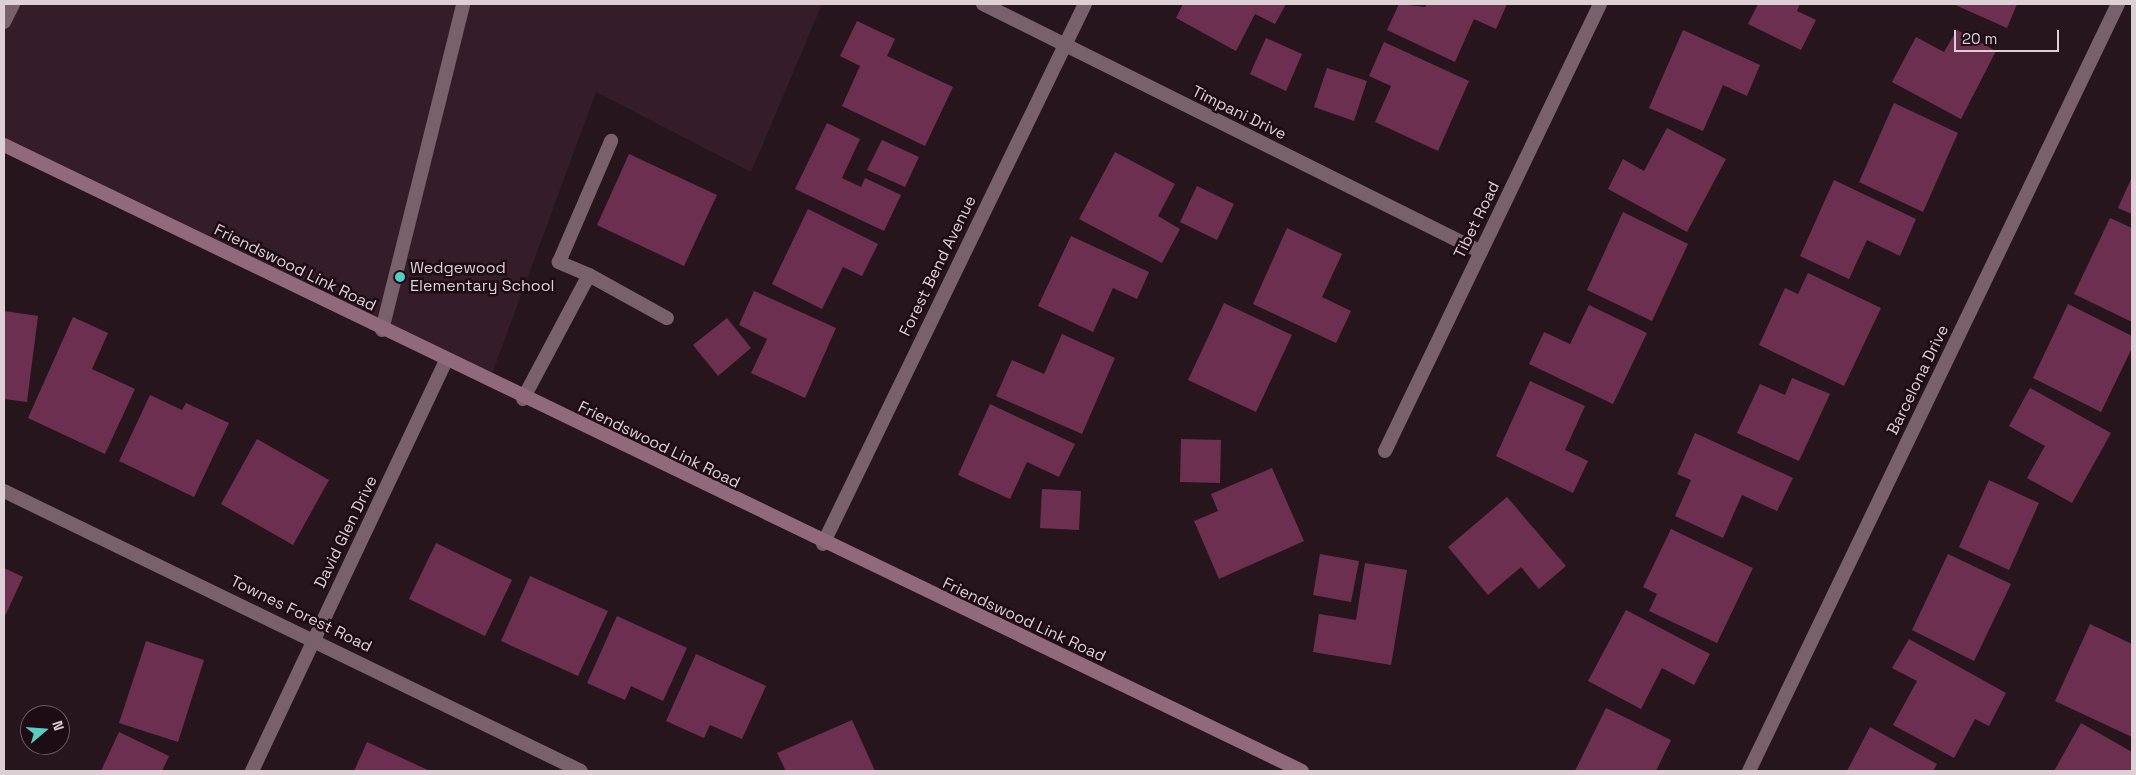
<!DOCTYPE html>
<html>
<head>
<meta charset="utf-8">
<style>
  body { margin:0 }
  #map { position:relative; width:2136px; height:775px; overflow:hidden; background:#27151e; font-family:"Space Grotesk",sans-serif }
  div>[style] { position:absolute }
  .built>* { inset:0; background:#341d29 }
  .building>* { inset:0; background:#6d2f4f }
  .service>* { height:14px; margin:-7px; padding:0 7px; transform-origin:7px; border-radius:7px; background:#78616b }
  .minor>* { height:14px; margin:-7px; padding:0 7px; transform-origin:7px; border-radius:7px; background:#78616b }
  .secondary>* { height:14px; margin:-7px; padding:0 7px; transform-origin:7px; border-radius:7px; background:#90697b }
  .dots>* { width:14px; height:14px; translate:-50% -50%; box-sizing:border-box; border:2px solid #1d0c14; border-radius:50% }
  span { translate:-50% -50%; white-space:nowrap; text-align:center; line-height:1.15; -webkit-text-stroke:5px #1d0c14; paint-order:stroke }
  .street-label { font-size:16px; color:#ddd0d5 }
  .poi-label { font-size:16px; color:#ddd0d5 }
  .left { translate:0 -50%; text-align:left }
  .frame { position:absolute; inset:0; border:5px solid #ddd0d5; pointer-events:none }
  .north { position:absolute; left:20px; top:705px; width:50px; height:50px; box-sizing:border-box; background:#1d0c14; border:1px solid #6a5a61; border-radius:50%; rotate:72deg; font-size:14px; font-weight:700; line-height:20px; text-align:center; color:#ddd0d5 }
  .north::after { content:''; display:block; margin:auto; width:18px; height:22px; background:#56cec3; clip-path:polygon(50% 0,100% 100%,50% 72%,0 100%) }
  .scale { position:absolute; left:1954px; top:30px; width:105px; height:22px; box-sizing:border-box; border:2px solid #ddd0d5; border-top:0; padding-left:6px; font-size:15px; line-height:18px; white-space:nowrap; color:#ddd0d5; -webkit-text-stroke:4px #1d0c14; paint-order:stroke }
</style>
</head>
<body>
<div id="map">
  <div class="built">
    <div style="clip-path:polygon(4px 4px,822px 4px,751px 172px,596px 92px,489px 382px,4px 146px)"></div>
  </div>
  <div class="building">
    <div style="clip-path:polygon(1183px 4px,1286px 4px,1275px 24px,1255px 14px,1236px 51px,1176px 18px)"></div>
    <div style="clip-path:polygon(1399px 4px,1425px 7px,1427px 4px,1507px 4px,1496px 29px,1474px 19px,1455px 62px,1387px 30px)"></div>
    <div style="clip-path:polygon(1758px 4px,1800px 4px,1797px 11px,1816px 20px,1801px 50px,1748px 24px)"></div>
    <div style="clip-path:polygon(1953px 4px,2017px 4px,2007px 28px)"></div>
    <div style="clip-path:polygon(857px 21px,895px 39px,887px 56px,953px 87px,925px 146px,842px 106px,860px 66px,840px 56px)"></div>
    <div style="clip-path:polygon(1683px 30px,1760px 65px,1747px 96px,1723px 85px,1703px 131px,1649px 108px)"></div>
    <div style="clip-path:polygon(1957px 30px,1996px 51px,1961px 119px,1892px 82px,1916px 37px,1944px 52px)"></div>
    <div style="clip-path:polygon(1266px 38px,1302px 54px,1286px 91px,1250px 74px)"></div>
    <div style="clip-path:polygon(1384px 42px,1469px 81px,1438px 151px,1375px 122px,1391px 86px,1369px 76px)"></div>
    <div style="clip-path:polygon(1327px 68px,1367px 81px,1354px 121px,1314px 107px)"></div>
    <div style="clip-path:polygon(1894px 103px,1958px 133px,1923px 212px,1859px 182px)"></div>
    <div style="clip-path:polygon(827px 123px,860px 139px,842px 178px,861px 187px,865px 178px,901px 195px,884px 231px,795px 189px)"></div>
    <div style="clip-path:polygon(1667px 128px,1726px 159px,1687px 232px,1608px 189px,1623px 159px,1644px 171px)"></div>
    <div style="clip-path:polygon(882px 140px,919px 157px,905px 187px,867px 170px)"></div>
    <div style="clip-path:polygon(1115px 152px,1175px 184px,1158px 216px,1180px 229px,1162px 263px,1079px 219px)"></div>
    <div style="clip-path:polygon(629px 154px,717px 195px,684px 266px,597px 225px)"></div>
    <div style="clip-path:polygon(2132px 177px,2132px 214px,2118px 208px)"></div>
    <div style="clip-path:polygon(1834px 180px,1916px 219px,1900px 256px,1867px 240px,1849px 279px,1800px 256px)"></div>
    <div style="clip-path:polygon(1197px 186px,1234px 204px,1217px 240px,1180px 222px)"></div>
    <div style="clip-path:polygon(808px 209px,878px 244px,862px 276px,843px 267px,822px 309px,772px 284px)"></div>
    <div style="clip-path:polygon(1623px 212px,1688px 244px,1652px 321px,1587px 290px)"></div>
    <div style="clip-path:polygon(2110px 218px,2132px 228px,2132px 322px,2074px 294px)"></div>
    <div style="clip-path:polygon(1287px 228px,1342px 254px,1322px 297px,1351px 311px,1336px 343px,1253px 304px)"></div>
    <div style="clip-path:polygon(1071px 236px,1149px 272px,1137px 299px,1113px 288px,1093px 332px,1038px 306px)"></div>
    <div style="clip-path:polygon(1808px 273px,1881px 308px,1844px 386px,1759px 345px,1785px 288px,1798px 294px)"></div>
    <div style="clip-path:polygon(754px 291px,836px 328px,805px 398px,751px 373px,767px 339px,739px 325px)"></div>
    <div style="clip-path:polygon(1224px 303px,1292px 335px,1256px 412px,1188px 380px)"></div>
    <div style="clip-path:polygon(2068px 304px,2132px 336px,2132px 348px,2101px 412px,2033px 378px)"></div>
    <div style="clip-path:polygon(1589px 305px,1647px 333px,1613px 404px,1529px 364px,1544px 332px,1570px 344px)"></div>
    <div style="clip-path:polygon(4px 311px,38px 316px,27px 402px,4px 399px)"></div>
    <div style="clip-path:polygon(73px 317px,108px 333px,92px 369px,135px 389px,105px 454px,28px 418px)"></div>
    <div style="clip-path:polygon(727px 318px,751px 348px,718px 376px,693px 345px)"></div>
    <div style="clip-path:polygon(1062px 334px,1115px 358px,1082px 434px,996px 396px,1012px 360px,1044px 374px)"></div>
    <div style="clip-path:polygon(1792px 378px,1830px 394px,1799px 461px,1737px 433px,1760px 384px,1785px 395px)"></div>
    <div style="clip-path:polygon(1530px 381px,1585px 406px,1565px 450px,1588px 461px,1573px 493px,1496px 456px)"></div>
    <div style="clip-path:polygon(2030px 388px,2111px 433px,2072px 503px,2027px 478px,2045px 446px,2009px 426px)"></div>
    <div style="clip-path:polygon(150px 395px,182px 410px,186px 403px,229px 423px,194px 497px,119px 461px)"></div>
    <div style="clip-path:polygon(990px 404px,1075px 444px,1059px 477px,1027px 462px,1010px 499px,958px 475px)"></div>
    <div style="clip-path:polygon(1695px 433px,1793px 478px,1777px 511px,1742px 495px,1723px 538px,1675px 516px,1691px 480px,1677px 474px)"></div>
    <div style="clip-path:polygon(257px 439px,329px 480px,293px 545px,221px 504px)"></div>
    <div style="clip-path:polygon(1181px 439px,1221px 440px,1220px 483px,1180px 482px)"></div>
    <div style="clip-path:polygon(1272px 468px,1304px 541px,1219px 579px,1194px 521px,1218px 511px,1211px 494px)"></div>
    <div style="clip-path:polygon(1989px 480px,2039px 503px,2009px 570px,1959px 547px)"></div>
    <div style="clip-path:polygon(1042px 489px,1081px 491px,1079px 530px,1040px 528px)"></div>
    <div style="clip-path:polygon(1507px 497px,1566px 566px,1539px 589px,1521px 567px,1488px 595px,1448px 547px)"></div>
    <div style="clip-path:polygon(1671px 529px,1753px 568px,1717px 643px,1649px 611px,1657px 594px,1643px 587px)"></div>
    <div style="clip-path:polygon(436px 543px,512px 580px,485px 636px,409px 599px)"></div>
    <div style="clip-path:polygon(1320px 554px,1359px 561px,1351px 602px,1313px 595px)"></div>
    <div style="clip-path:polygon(1948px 554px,2011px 584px,1974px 661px,1912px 630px)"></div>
    <div style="clip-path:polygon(1365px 563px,1407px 570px,1391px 665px,1313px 652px,1319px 614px,1356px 620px)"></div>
    <div style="clip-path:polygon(4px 568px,23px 577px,4px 618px)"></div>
    <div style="clip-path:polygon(530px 576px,608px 611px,578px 676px,501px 641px)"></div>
    <div style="clip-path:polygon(1626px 610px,1710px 654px,1694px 685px,1662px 668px,1641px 709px,1588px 681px)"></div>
    <div style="clip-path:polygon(617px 616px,687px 648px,663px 701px,631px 686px,625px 700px,587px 683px)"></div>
    <div style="clip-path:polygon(2090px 624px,2132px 644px,2132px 737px,2055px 701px)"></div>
    <div style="clip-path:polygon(1909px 639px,2006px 693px,1989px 726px,1975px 719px,1954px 758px,1893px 725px,1917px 681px,1892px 668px)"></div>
    <div style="clip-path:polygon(146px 641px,204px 660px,178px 742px,119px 723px)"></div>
    <div style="clip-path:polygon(696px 654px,766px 686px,742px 739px,710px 725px,704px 738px,666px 721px)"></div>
    <div style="clip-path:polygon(1606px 708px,1671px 740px,1656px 771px,1575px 771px)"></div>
    <div style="clip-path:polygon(852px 720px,875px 771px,786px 771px,777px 753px)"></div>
    <div style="clip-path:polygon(2081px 723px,2132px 752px,2132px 771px,2054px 771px)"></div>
    <div style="clip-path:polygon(1870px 727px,1937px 764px,1933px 771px,1847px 771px)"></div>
    <div style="clip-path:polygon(119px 732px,169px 756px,162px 771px,101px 771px)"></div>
    <div style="clip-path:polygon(367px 742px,430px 771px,354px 771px)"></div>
  </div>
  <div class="service">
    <div style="left:4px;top:22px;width:20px;rotate:-63deg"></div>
    <div style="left:589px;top:275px;width:33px;rotate:-157deg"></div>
    <div style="left:559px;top:262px;width:132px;rotate:-66.7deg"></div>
    <div style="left:382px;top:330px;width:336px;rotate:-76deg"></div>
    <div style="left:523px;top:399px;width:140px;rotate:-62deg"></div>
    <div style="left:589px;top:275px;width:89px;rotate:28.9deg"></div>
  </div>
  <div class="minor">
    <div style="left:983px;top:4px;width:556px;rotate:26.47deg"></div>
    <div style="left:1385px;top:451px;width:496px;rotate:-64.3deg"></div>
    <div style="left:4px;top:491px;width:641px;rotate:25.89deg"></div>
    <div style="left:823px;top:544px;width:600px;rotate:-64.12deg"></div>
    <div style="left:252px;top:771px;width:454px;rotate:-64.7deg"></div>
    <div style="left:1749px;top:771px;width:851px;rotate:-64.31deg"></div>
  </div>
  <div class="secondary">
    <div style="left:4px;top:145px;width:1441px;rotate:25.75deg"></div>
  </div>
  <div class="dots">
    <div style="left:400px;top:277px;background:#56cec3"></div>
  </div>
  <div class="street-label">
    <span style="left:1239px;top:113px;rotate:26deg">Timpani Drive</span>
    <span style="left:1477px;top:220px;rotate:-64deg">Tibet Road</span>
    <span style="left:938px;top:266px;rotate:-64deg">Forest Bend Avenue</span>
    <span style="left:295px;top:268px;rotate:26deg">Friendswood Link Road</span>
    <span style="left:1918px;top:380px;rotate:-64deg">Barcelona Drive</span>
    <span style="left:659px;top:445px;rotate:26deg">Friendswood Link Road</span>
    <span style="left:346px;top:532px;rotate:-64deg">David Glen Drive</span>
    <span style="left:301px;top:614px;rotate:26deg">Townes Forest Road</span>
    <span style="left:1024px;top:620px;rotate:25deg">Friendswood Link Road</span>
  </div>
  <div class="poi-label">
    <span class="left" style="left:410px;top:277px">Wedgewood<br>Elementary School</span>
  </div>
  <div class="frame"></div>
  <div class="north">N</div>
  <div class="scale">20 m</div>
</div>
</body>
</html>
